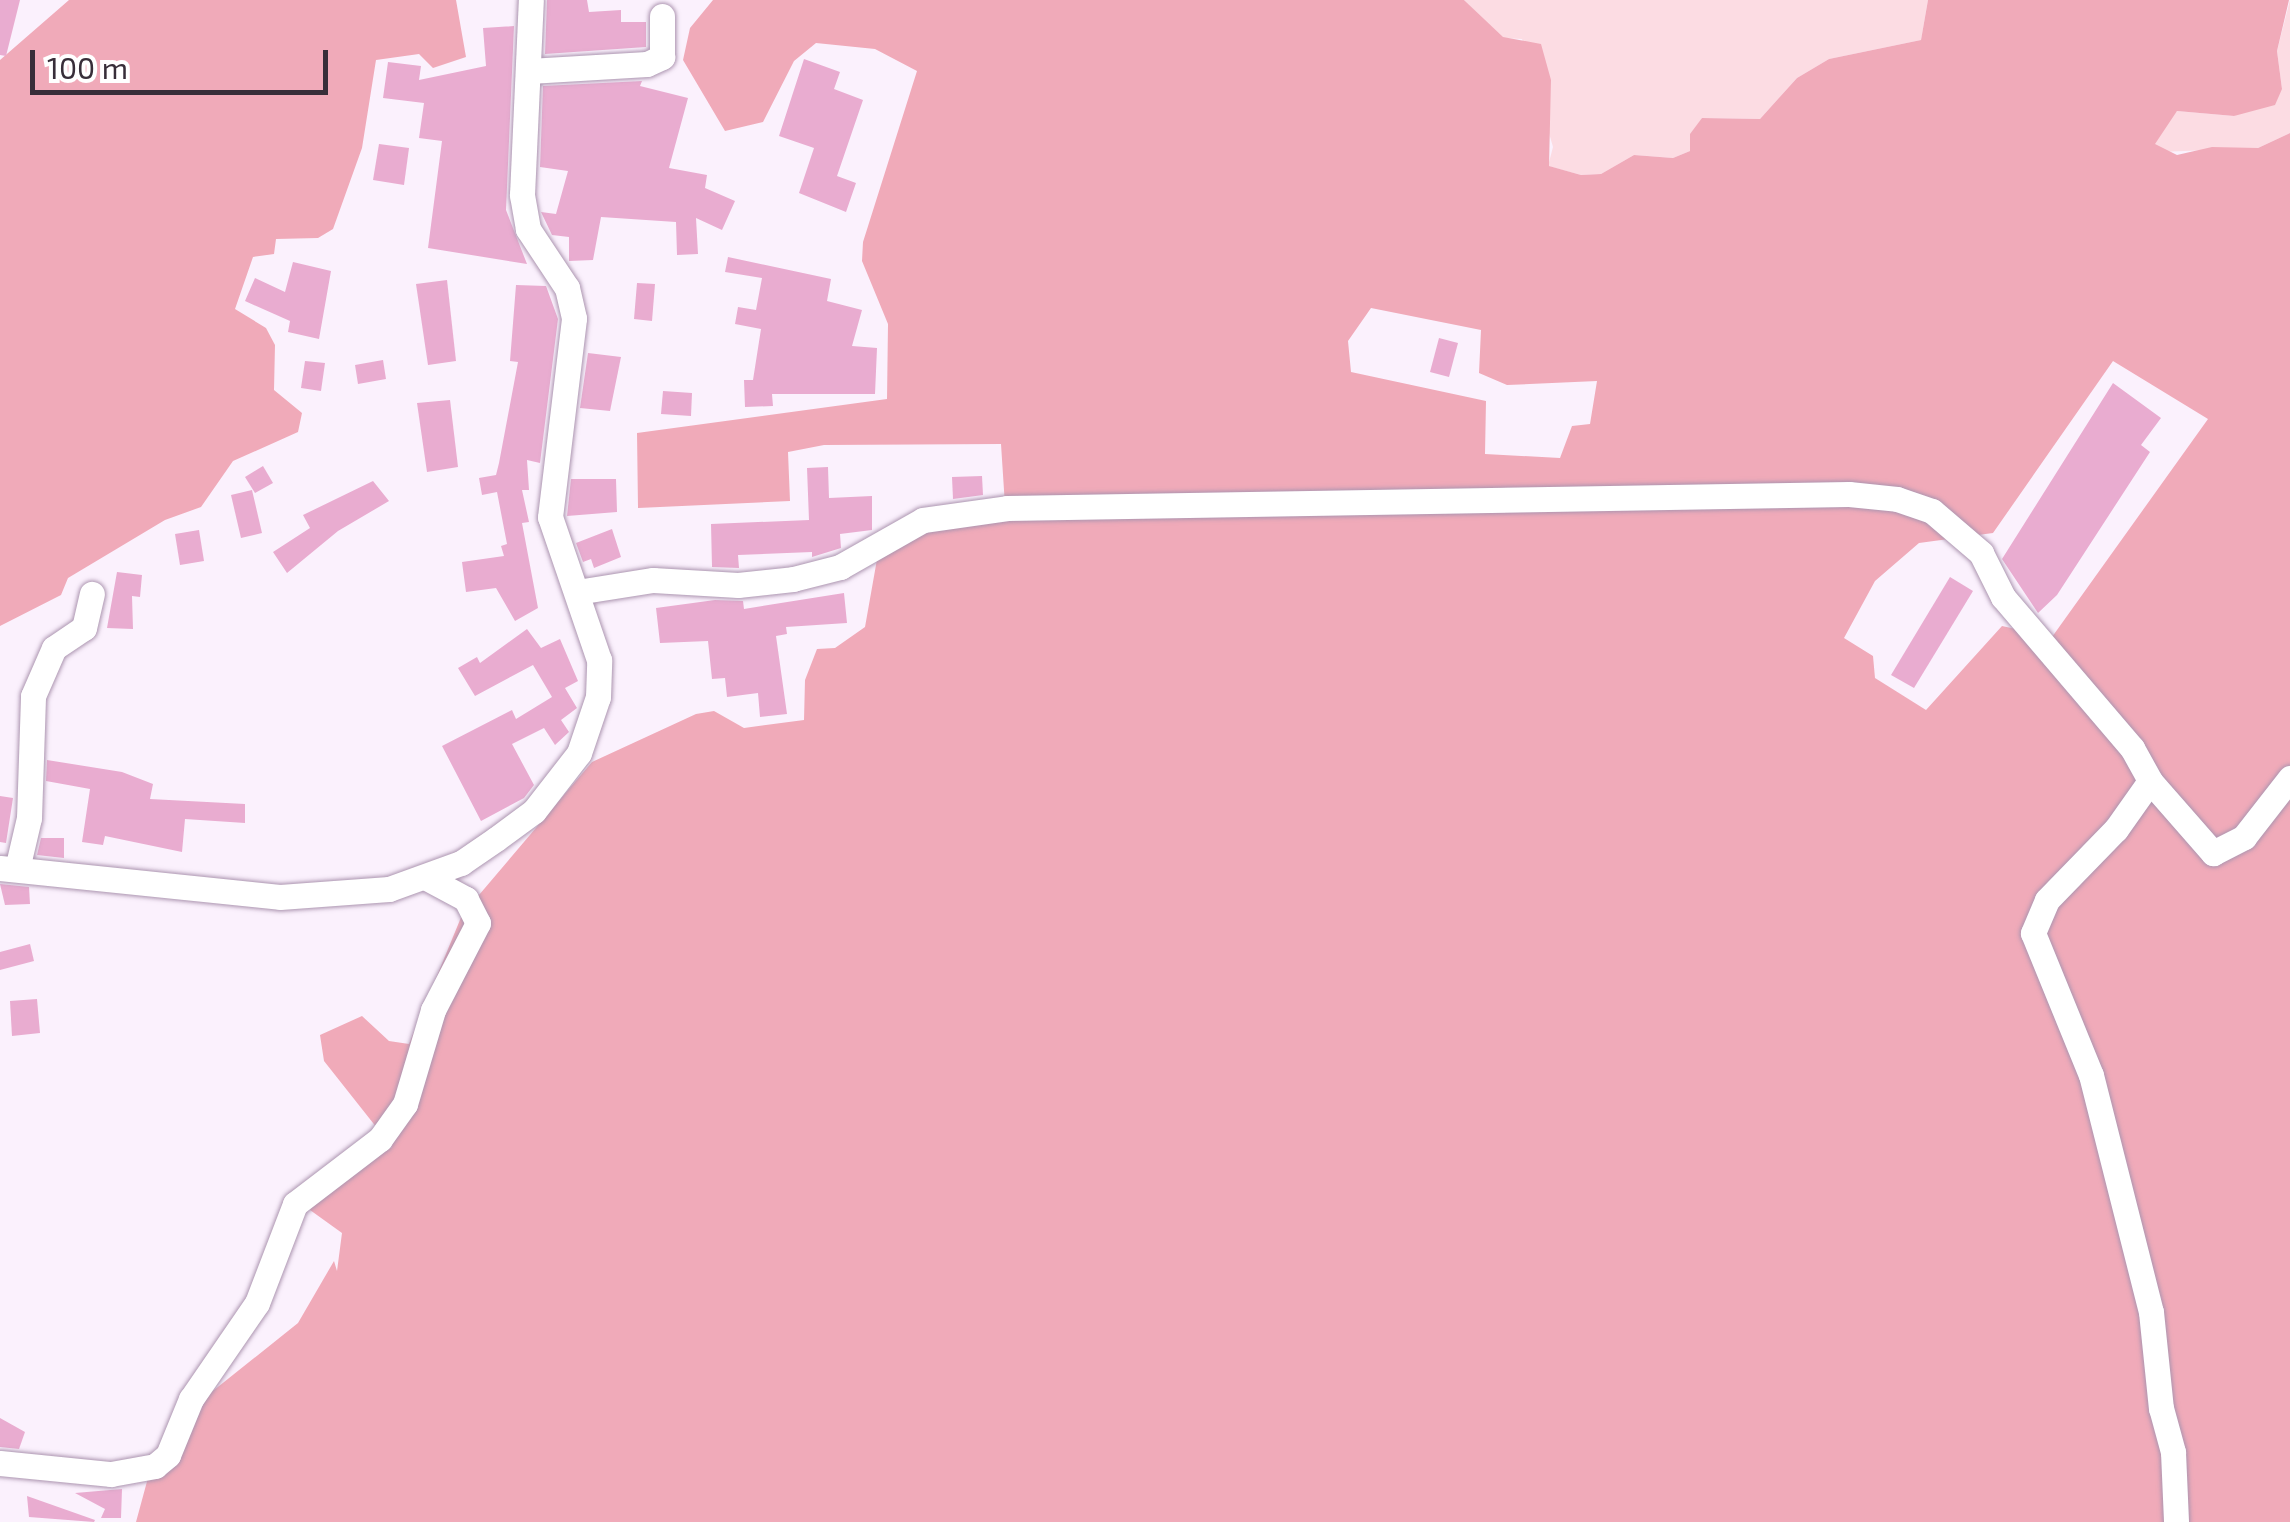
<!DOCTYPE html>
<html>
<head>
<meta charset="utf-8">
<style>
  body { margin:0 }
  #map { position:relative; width:2290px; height:1522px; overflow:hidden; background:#fbf1fd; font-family:"Exo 2",sans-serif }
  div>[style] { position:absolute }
  .green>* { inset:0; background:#fcdce3 }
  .forest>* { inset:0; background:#f0aab9 }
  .building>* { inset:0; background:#e9acd0 }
  .roads { filter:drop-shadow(0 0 2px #ac95b0) drop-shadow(0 0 2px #ac95b0) }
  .street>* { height:25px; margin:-12.5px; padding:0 12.5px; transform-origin:12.5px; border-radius:12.5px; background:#fff }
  span { translate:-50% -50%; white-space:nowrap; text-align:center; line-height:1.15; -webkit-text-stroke:8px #fff; paint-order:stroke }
  .scale { position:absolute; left:30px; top:50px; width:298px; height:45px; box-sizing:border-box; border:5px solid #382e39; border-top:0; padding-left:12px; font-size:30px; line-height:35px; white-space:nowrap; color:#382e39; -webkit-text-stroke:8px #fff; paint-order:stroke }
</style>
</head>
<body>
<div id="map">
  <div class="green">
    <div style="clip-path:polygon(1464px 0,1928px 0,1921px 40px,1829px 59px,1797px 78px,1760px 119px,1702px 118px,1690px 151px,1673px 158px,1634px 155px,1601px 174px,1581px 175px,1548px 166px,1553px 147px,1522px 39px,1503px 38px)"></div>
    <div style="clip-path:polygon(2290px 0,2290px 133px,2258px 148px,2160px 152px,2154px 144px,2162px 125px,2177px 111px,2234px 116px,2282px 89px,2277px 51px)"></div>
  </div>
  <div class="forest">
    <div style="clip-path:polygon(69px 0,456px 0,466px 57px,433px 68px,419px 54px,376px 60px,362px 148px,333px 229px,318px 238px,276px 239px,274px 254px,253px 257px,235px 309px,266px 328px,275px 345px,274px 390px,302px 413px,298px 432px,233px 461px,201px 507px,165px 520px,68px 578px,61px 595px,0 626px,0 60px)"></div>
    <div style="clip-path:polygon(evenodd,713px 0,1464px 0,1503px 37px,1541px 44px,1551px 80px,1549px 166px,1581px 175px,1601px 174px,1634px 155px,1673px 158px,1690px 151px,1690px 134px,1702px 118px,1760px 119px,1797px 78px,1829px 59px,1921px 40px,1928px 0,2289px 0,2277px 51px,2282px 89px,2275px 105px,2234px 116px,2177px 111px,2155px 144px,2177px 155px,2212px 147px,2258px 148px,2290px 133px,2290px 1522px,136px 1522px,155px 1452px,174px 1422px,298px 1323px,334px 1261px,337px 1271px,342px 1233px,310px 1210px,316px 1192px,392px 1147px,324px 1061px,320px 1035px,362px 1016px,389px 1041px,409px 1044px,462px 915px,592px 762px,696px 714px,714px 711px,744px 728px,804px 720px,805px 680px,817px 649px,835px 648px,865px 627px,879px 548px,946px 526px,1006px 521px,1001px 444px,824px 445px,788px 452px,790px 501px,638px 508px,637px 433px,887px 399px,888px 324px,862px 261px,863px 242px,917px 71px,875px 49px,816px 43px,794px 61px,763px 122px,725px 131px,683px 60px,690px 28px,713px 0,1371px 308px,1481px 330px,1479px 373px,1507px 385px,1597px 381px,1590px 424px,1572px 426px,1560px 458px,1485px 454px,1486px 401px,1351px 372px,1348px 341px,1371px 308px,713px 0,2113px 361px,2208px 419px,2052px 637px,2002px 626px,1926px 710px,1875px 678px,1873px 656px,1844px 638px,1875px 581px,1919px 543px,1993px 533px,2113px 361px)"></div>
  </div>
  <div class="building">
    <div style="clip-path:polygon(0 0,20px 0,6px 56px,0 55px)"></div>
    <div style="clip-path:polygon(547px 0,587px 0,589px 12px,621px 10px,621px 22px,646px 22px,646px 47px,545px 54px)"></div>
    <div style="clip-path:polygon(514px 26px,506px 210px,527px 264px,428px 248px,442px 141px,419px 138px,424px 103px,383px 98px,388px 62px,421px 66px,419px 80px,486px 66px,483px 28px)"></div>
    <div style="clip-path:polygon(804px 59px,840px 72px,834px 89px,863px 100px,837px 176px,856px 183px,846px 212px,799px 193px,814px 148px,779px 136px)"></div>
    <div style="clip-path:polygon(642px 81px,640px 86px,688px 98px,669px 168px,707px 175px,705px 188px,735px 201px,722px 230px,696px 218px,698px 254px,677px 255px,676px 222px,601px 217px,593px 260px,569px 261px,569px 237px,552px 235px,541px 212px,556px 214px,568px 171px,540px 167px,543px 86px)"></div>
    <div style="clip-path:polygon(379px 144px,409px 148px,404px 185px,373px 180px)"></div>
    <div style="clip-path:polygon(728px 257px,831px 279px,827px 301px,862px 310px,852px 346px,877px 348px,875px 394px,772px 394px,773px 406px,745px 407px,744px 380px,753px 380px,761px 329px,735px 324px,738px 307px,756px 310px,762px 278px,725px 272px)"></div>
    <div style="clip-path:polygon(293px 262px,331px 271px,319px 339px,288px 332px,290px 321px,245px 301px,255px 278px,285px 292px)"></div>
    <div style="clip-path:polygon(447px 280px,456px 361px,428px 365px,416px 284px)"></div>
    <div style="clip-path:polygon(637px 283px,655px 284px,652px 321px,634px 319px)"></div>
    <div style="clip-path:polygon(516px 285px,546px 286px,558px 319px,540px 463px,527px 460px,529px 490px,522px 490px,529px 522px,522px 523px,538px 608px,515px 621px,496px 588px,466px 592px,462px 562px,504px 556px,501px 546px,507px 544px,497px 492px,482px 495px,479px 478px,496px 475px,499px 463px,518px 362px,510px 361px)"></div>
    <div style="clip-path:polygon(1439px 338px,1458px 343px,1449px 377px,1430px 372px)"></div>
    <div style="clip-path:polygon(588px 353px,621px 357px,610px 411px,580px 408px)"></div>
    <div style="clip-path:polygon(383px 360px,386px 379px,358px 384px,355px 365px)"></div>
    <div style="clip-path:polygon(305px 361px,325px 363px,321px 391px,301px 388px)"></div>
    <div style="clip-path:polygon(2113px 383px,2161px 418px,2141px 445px,2150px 452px,2057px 595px,2038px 613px,2002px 559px)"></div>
    <div style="clip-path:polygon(663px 391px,692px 393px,691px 416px,661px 414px)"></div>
    <div style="clip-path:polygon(450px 400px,458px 467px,427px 472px,417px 403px)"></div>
    <div style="clip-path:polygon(263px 466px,273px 483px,255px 493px,245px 477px)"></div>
    <div style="clip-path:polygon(828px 467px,829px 498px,872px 496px,872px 530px,840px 534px,841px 548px,812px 557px,812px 552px,738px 555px,739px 568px,712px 567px,711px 524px,809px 520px,807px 468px)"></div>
    <div style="clip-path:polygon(982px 476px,983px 495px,953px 499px,952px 477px)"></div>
    <div style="clip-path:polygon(571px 479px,616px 479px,617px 512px,567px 516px)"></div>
    <div style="clip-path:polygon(373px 481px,389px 501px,338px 531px,287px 573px,273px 552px,310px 528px,303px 515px)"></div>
    <div style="clip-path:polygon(252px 490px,262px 533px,241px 538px,231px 495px)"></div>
    <div style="clip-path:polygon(612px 529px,621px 557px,594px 568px,591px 559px,583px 562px,576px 543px)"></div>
    <div style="clip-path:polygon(199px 530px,204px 561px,180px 565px,175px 534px)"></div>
    <div style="clip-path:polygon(117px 572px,142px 575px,140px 597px,132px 596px,133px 629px,107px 628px)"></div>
    <div style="clip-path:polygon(1950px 577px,1973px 591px,1914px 688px,1891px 675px)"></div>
    <div style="clip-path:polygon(844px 593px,847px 623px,786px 627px,787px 634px,776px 636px,787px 714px,760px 717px,758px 693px,727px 697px,725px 678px,712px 679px,708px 641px,660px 643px,656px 608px,715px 600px,743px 601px,744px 609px)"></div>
    <div style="clip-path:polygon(527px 629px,541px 648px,560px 639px,578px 681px,565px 688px,577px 708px,561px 720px,569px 732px,555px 745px,544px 728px,512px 744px,534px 785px,524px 798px,481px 821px,442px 746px,512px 710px,516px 719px,552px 697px,533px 665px,475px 696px,458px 668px,477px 657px,480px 663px)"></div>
    <div style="clip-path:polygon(47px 760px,122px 772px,153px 784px,150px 799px,245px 804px,245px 823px,185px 819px,182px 852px,105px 836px,103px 845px,82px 842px,90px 789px,46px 781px)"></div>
    <div style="clip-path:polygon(0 796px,13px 798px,6px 843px,0 842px)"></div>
    <div style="clip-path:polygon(41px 838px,64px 838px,64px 858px,37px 855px)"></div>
    <div style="clip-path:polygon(0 884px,29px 887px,30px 904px,5px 905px)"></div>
    <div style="clip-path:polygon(30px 944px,34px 961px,0 970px,0 952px)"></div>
    <div style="clip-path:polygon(37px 999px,40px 1033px,12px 1036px,10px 1001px)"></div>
    <div style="clip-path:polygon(0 1418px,25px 1432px,19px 1449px,0 1447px)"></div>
    <div style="clip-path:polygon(122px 1489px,121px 1518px,101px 1518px,105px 1509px,75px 1493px)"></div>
    <div style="clip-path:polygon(27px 1496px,95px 1520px,94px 1522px,29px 1517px)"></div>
  </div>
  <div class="roads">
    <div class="street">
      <div style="left:529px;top:71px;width:118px;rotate:-3.4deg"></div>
      <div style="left:647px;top:64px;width:17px;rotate:-25deg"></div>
      <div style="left:662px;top:57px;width:41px;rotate:-90deg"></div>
      <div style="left:577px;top:592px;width:77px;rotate:-9deg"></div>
      <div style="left:653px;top:580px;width:85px;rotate:3.4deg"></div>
      <div style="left:738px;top:585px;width:55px;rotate:-6.2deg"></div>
      <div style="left:793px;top:579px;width:49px;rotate:-14.3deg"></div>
      <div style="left:840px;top:567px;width:95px;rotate:-29.5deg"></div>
      <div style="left:923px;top:520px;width:85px;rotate:-8.1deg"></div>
      <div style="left:1007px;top:508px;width:842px;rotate:-0.95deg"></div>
      <div style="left:1849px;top:494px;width:48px;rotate:5.9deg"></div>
      <div style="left:1897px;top:499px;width:37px;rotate:19deg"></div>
      <div style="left:1932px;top:511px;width:65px;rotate:40.6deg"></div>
      <div style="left:1981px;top:553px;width:49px;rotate:63.4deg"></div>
      <div style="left:2003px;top:597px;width:199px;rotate:49.5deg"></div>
      <div style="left:2132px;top:748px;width:38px;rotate:61deg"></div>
      <div style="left:2150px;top:781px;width:59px;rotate:125.3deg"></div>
      <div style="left:2116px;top:829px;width:99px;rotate:134.2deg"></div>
      <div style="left:2047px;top:900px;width:36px;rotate:113deg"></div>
      <div style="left:2033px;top:933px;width:153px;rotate:67.8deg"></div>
      <div style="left:2091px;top:1075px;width:244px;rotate:75.8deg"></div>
      <div style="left:2151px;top:1312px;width:97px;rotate:84.1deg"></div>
      <div style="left:2161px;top:1408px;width:46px;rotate:74.7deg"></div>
      <div style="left:2173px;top:1452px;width:70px;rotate:87.5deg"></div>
      <div style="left:2150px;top:781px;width:96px;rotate:48.8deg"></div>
      <div style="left:2213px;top:853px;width:35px;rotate:-27deg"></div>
      <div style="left:2244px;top:837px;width:75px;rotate:-52.1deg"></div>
      <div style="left:0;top:868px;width:281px;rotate:5.9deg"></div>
      <div style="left:280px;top:897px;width:109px;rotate:-4.2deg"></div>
      <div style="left:389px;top:889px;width:77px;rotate:-19.9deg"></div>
      <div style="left:461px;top:863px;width:42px;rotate:-34.4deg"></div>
      <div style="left:496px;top:839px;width:47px;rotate:-36.4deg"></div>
      <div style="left:534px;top:811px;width:73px;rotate:-52.2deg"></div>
      <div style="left:579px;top:753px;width:59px;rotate:-71.3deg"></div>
      <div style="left:598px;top:697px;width:37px;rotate:-88deg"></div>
      <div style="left:599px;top:660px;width:151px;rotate:-108.9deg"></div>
      <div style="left:550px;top:517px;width:200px;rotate:-83.1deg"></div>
      <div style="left:574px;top:318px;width:31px;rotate:-103deg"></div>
      <div style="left:567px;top:288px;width:71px;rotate:-123.5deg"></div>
      <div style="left:528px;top:229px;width:35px;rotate:-100deg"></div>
      <div style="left:522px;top:195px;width:195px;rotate:-87.4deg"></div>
      <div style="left:17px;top:869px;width:52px;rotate:-76.8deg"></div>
      <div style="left:29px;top:818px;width:122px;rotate:-88.1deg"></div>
      <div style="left:33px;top:696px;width:52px;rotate:-66.4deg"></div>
      <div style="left:54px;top:648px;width:36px;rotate:-34deg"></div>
      <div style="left:84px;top:628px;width:35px;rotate:-77deg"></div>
      <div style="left:0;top:1463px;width:112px;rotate:5.7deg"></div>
      <div style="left:111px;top:1474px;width:45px;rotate:-10.3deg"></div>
      <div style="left:155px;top:1466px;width:17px;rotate:-40deg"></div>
      <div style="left:168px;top:1455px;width:61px;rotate:-67.7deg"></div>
      <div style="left:191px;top:1399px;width:116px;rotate:-55.5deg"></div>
      <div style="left:257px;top:1303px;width:106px;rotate:-69deg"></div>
      <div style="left:295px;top:1204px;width:107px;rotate:-37.4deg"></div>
      <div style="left:380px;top:1139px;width:43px;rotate:-54.5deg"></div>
      <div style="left:405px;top:1104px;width:98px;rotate:-73.4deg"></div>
      <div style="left:433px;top:1010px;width:98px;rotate:-62.7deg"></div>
      <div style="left:478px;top:923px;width:27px;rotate:-117deg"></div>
      <div style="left:466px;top:899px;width:44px;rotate:-151.7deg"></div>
    </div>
  </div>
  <div class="scale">100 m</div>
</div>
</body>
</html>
